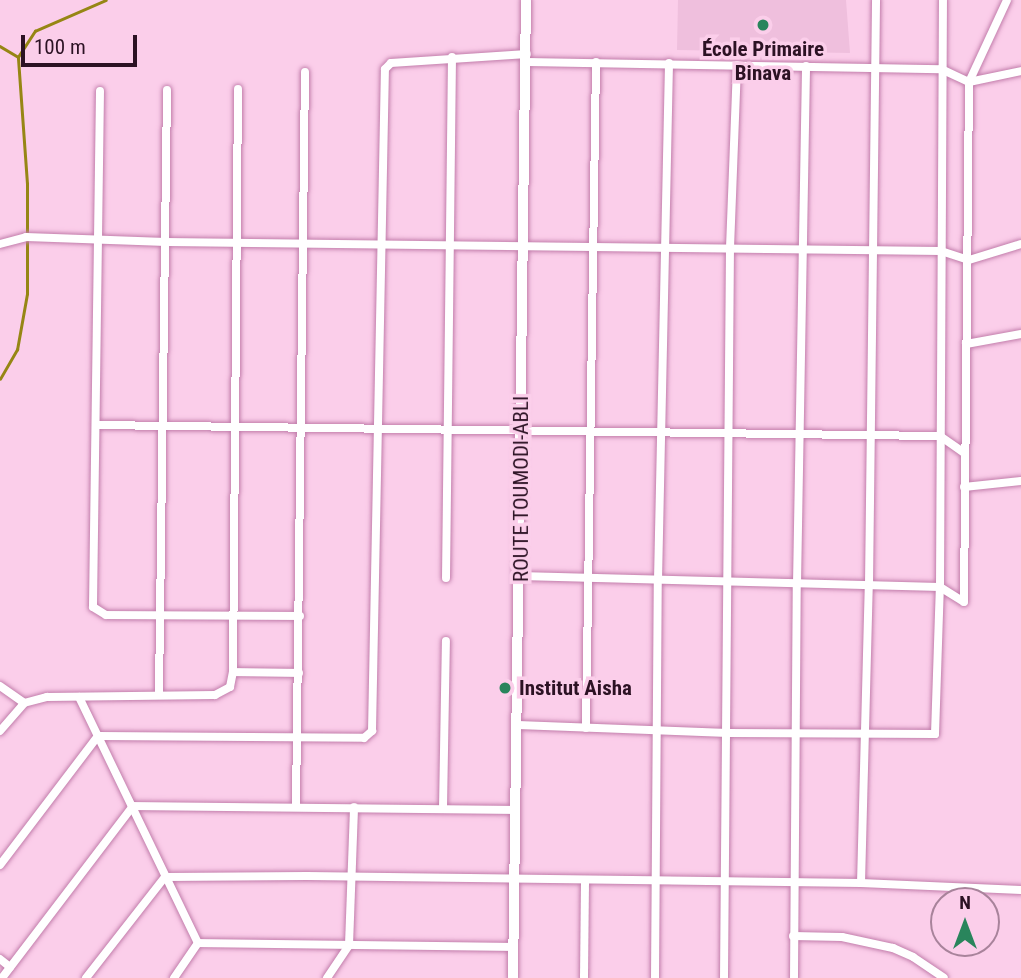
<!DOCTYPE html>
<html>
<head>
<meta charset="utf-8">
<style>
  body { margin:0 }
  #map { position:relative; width:1021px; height:978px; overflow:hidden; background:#fbceea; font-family:"Roboto Condensed",sans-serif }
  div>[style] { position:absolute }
  .built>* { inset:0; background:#efbfdd }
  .stream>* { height:2.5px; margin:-1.25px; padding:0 1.25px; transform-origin:1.25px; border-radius:1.25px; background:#968614 }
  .roads { filter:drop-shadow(0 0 2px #c27dab) drop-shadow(0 0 2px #c27dab) }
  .street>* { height:8px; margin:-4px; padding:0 4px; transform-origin:4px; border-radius:4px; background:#fff }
  .secondary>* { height:10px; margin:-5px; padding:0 5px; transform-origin:5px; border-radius:5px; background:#fff }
  .dots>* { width:19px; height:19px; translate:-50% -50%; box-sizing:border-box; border:4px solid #fbceea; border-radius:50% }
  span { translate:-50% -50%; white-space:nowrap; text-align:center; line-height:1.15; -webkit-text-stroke:7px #fbceea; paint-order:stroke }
  .poi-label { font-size:21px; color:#2c1224; font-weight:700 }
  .left { translate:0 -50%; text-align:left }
  .street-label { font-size:21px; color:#2c1224 }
  .north { position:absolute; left:930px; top:887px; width:70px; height:70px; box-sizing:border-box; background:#fbceea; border:2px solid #a8839b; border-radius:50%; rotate:0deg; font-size:19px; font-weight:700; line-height:28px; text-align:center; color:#2c1224 }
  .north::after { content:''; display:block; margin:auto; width:24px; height:32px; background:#29855c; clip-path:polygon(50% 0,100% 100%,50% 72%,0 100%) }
  .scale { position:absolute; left:21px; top:35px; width:116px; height:32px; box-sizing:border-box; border:4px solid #2c1224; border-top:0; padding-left:9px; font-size:21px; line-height:24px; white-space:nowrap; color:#2c1224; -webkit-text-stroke:5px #fbceea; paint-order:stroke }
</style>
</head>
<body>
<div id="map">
  <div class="built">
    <div style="clip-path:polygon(678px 0,846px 0,850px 53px,677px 50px)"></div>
  </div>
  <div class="stream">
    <div style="left:0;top:46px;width:21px;rotate:31deg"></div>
    <div style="left:0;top:379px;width:34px;rotate:-60deg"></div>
    <div style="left:17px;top:350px;width:57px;rotate:-79.9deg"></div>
    <div style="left:27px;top:294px;width:110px;rotate:-90deg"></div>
    <div style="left:27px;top:184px;width:127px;rotate:-94.1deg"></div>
    <div style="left:18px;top:57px;width:31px;rotate:-57deg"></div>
    <div style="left:35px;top:31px;width:77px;rotate:-23.6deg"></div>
  </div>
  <div class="roads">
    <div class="street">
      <div style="left:527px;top:62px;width:414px;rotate:1deg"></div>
      <div style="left:941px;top:69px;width:31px;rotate:25deg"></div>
      <div style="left:969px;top:82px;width:53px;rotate:-11.9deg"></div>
      <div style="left:100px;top:91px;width:516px;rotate:90.78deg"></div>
      <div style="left:93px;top:607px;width:15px;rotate:32deg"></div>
      <div style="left:106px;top:615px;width:194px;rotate:0.3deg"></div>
      <div style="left:0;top:244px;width:27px;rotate:-15deg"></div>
      <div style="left:26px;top:237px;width:140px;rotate:2deg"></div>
      <div style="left:166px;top:242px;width:775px;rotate:0.67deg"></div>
      <div style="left:941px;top:251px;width:29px;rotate:18deg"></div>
      <div style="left:969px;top:260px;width:54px;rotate:-17.1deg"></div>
      <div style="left:966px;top:344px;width:56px;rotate:-10.3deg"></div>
      <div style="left:96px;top:425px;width:844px;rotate:0.75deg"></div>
      <div style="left:940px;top:436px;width:29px;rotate:35deg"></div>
      <div style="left:964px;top:487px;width:57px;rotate:-6deg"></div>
      <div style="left:520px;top:576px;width:420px;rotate:1.5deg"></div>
      <div style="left:940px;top:587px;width:28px;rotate:32deg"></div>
      <div style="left:446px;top:578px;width:521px;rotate:-89.34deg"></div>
      <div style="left:964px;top:602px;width:520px;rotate:-89.45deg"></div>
      <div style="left:969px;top:82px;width:90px;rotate:-65.1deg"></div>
      <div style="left:233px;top:672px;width:66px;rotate:0.9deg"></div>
      <div style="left:0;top:686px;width:29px;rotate:35deg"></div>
      <div style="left:159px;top:693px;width:603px;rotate:-89.24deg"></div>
      <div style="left:79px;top:697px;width:273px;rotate:64.2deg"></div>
      <div style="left:518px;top:725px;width:210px;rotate:2.2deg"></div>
      <div style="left:728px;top:733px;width:207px;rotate:0.3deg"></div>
      <div style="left:935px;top:734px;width:147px;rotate:-88.1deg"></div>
      <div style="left:940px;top:587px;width:587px;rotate:-89.71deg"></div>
      <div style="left:586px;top:728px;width:666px;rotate:-89.14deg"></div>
      <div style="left:0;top:731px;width:37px;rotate:-49deg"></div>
      <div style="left:24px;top:703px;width:24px;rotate:-15deg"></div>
      <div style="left:47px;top:697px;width:168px;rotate:-0.7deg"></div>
      <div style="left:215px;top:695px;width:17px;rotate:-28deg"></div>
      <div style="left:230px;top:687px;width:15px;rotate:-79deg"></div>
      <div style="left:233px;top:672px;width:583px;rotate:-89.51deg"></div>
      <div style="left:296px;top:807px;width:735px;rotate:-89.3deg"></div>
      <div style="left:443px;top:808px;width:167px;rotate:-89deg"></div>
      <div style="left:0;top:865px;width:162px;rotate:-52.8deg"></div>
      <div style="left:98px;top:736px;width:266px;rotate:0.4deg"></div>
      <div style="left:364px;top:738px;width:11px;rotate:-41deg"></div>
      <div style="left:372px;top:731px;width:662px;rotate:-88.88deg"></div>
      <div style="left:385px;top:69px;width:8px;rotate:-45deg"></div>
      <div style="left:391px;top:63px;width:136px;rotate:-3.8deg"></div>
      <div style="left:861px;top:883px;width:299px;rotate:-88.5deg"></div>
      <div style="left:869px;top:584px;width:584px;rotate:-89.31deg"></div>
      <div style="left:793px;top:936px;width:49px;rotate:1.2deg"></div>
      <div style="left:842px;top:937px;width:52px;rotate:12.2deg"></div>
      <div style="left:893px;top:948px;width:22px;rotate:24deg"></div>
      <div style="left:913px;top:957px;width:37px;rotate:34deg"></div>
      <div style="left:198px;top:943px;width:315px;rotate:0.7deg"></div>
      <div style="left:0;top:959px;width:13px;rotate:39deg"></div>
      <div style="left:2px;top:978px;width:216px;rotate:-52.7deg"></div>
      <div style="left:133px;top:806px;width:382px;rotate:0.6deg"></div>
      <div style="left:86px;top:978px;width:128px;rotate:-52deg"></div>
      <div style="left:165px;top:877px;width:142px;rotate:-0.4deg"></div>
      <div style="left:307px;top:876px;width:554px;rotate:0.72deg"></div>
      <div style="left:861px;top:883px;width:160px;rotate:2.5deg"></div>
      <div style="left:174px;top:978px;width:42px;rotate:-55.6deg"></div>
      <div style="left:327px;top:978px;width:40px;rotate:-56deg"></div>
      <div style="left:349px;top:945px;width:138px;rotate:-87.9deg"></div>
      <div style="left:584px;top:978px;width:97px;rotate:-89.4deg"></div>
      <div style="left:655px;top:978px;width:398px;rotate:-89.6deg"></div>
      <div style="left:658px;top:580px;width:517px;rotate:-88.78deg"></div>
      <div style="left:724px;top:978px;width:730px;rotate:-89.53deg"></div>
      <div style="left:730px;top:248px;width:183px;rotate:-87.8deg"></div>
      <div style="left:794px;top:978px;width:394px;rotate:-89.6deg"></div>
      <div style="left:797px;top:584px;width:518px;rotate:-89deg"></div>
    </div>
    <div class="secondary">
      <div style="left:513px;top:978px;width:978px;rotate:-89.24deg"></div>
    </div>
  </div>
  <div class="dots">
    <div style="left:763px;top:25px;background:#29855c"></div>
    <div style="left:505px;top:688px;background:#29855c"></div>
  </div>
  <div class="poi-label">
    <span style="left:763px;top:61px">École Primaire<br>Binava</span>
    <span class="left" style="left:519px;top:688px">Institut Aisha</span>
  </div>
  <div class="street-label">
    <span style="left:521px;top:489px;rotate:-90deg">ROUTE TOUMODI-ABLI</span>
  </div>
  <div class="north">N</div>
  <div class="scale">100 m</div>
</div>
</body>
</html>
